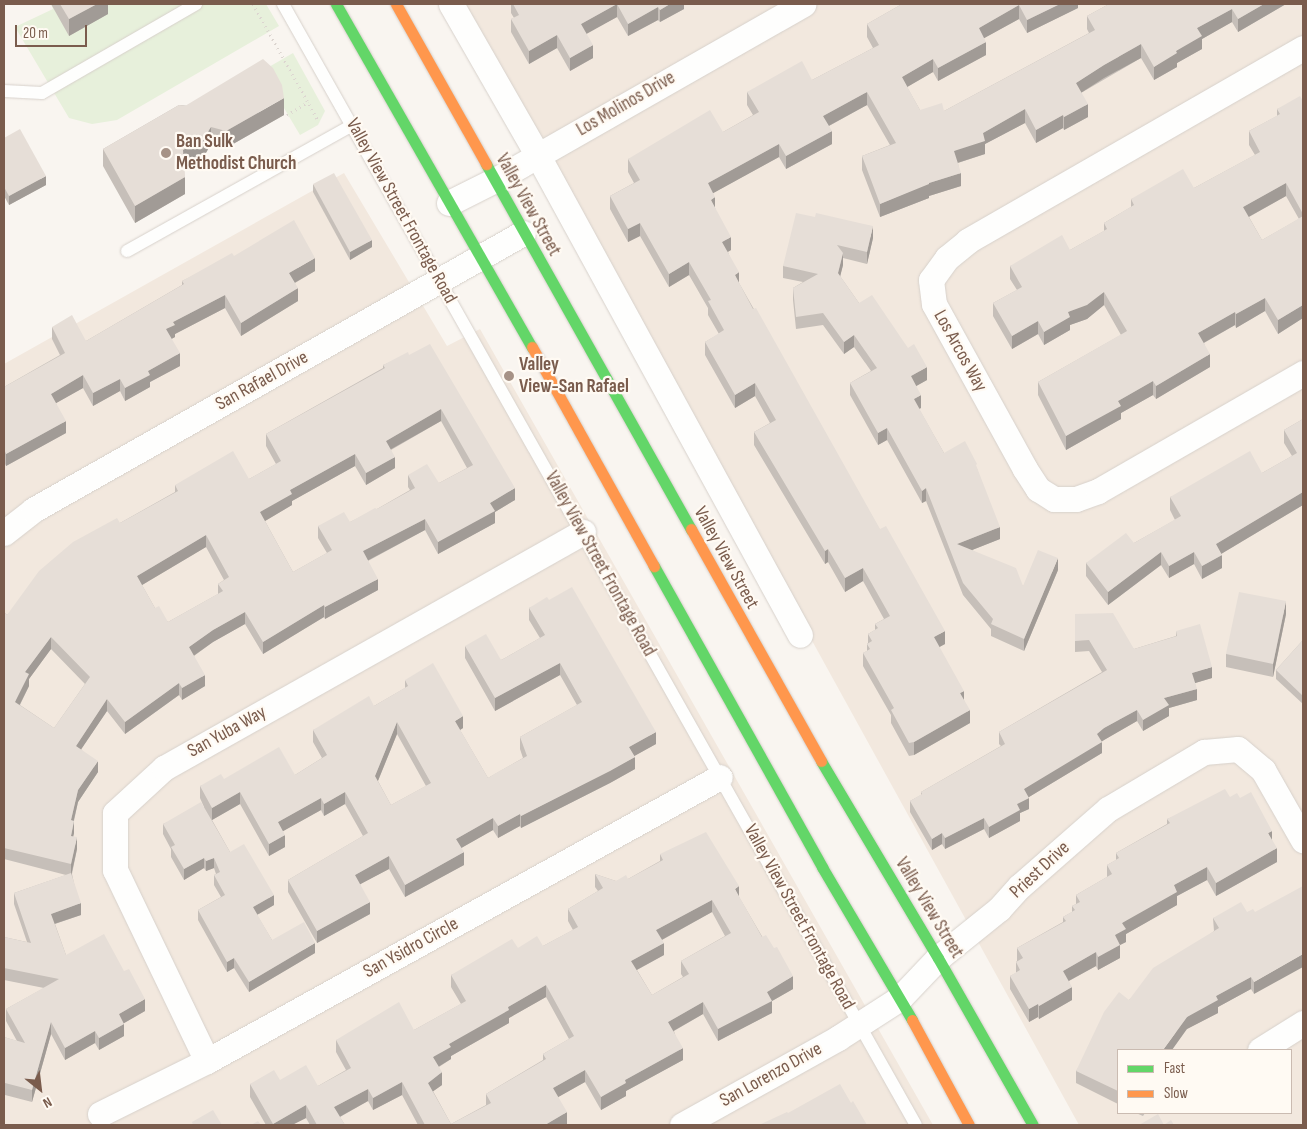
<!DOCTYPE html>
<html>
<head>
<meta charset="utf-8">
<style>
  body { margin:0 }
  #map { position:relative; width:1307px; height:1129px; overflow:hidden; background:#f9f5f0; font-family:"Sofia Sans Condensed",sans-serif }
  div>[style] { position:absolute }
  .residential>* { inset:0; background:#f2e8de }
  .green>* { inset:0; background:#e7f0db }
  .path>* { height:3px; margin-top:-1.5px; transform-origin:0; background:repeating-linear-gradient(90deg,#dcd5d0 0 1px,transparent 0 5px) }
  .roads { filter:drop-shadow(0 0 1px #d7d1cb) drop-shadow(0 0 1px #d7d1cb) }
  .lane>* { height:12px; margin:-6px; padding:0 6px; transform-origin:6px; border-radius:6px; background:#fefefd }
  .street>* { height:25px; margin:-12.5px; padding:0 12.5px; transform-origin:12.5px; border-radius:12.5px; background:#fefefd }
  .fast>* { height:11px; margin:-5.5px; padding:0 5.5px; transform-origin:5.5px; border-radius:5.5px; background:#63d668 }
  .slow>* { height:11px; margin:-5.5px; padding:0 5.5px; transform-origin:5.5px; border-radius:5.5px; background:#ff974d }
  .wall>* { inset:0; background:#c6bfb9 }
  .shaded-wall>* { inset:0; background:#a19b96 }
  .building>* { inset:0; background:#e6ded7 }
  .dots>* { width:14px; height:14px; translate:-50% -50%; box-sizing:border-box; border:2px solid #fffaf3; border-radius:50% }
  span { translate:-50% -50%; white-space:nowrap; text-align:center; line-height:1.15; -webkit-text-stroke:4.5px #fffaf3; paint-order:stroke }
  .street-label { font-size:19px; color:#7a5c4d }
  .poi-label { font-size:19px; color:#7a5c4d; font-weight:700 }
  .left { translate:0 -50%; text-align:left }
  .frame { position:absolute; inset:0; border:5px solid #7a5c4d; pointer-events:none }
  .legend { position:absolute; left:1117px; top:1049px; width:175px; height:65px; box-sizing:border-box; background:#fffaf3; border:1px solid #cabbb1; margin:0; padding:6px 9px; list-style:none; font-size:15px; color:#7a5c4d }
  .legend li { display:flex; align-items:center; gap:10px; height:25px }
  .legend b { width:25px; border:1px solid #cabbb1 }
  .north { position:absolute; left:15px; top:1064px; width:50px; height:50px; -webkit-text-stroke:4px #fffaf3; paint-order:stroke; rotate:151deg; font-size:14px; font-weight:700; line-height:20px; text-align:center; color:#7a5c4d }
  .north::after { content:''; display:block; margin:auto; width:18px; height:22px; background:#7a5c4d; clip-path:polygon(50% 0,100% 100%,50% 72%,0 100%) }
  .scale { position:absolute; left:15px; top:25px; width:72px; height:22px; box-sizing:border-box; border:2px solid #7a5c4d; border-top:0; padding-left:6px; font-size:15px; line-height:18px; white-space:nowrap; color:#7a5c4d; -webkit-text-stroke:4px #fffaf3; paint-order:stroke }
</style>
</head>
<body>
<div id="map">
  <div class="residential">
    <div style="clip-path:polygon(evenodd,461px 4px,1303px 4px,1303px 1125px,1079px 1125px,461px 4px,1118px 1050px,1291px 1050px,1291px 1113px,1118px 1113px,1118px 1050px)"></div>
    <div style="clip-path:polygon(344px 173px,447px 346px,480px 329px,933px 1125px,4px 1125px,4px 364px)"></div>
  </div>
  <div class="green">
    <div style="clip-path:polygon(51px 4px,266px 4px,279px 26px,117px 120px,92px 124px,69px 118px,15px 27px,53px 9px)"></div>
    <div style="clip-path:polygon(293px 53px,325px 111px,318px 125px,300px 135px,262px 71px)"></div>
  </div>
  <div class="path">
    <div style="left:253px;top:4px;width:135px;rotate:60.8deg"></div>
    <div style="left:287px;top:115px;width:25px;rotate:-32deg"></div>
  </div>
  <div class="roads">
    <div class="lane">
      <div style="left:283px;top:4px;width:1287px;rotate:60.55deg"></div>
      <div style="left:4px;top:91px;width:38px;rotate:3deg"></div>
      <div style="left:42px;top:93px;width:178px;rotate:-30deg"></div>
      <div style="left:127px;top:251px;width:258px;rotate:-29.2deg"></div>
    </div>
    <div class="street">
      <div style="left:451px;top:4px;width:173px;rotate:60.2deg"></div>
      <div style="left:537px;top:154px;width:548px;rotate:61.33deg"></div>
      <div style="left:1303px;top:48px;width:387px;rotate:150.1deg"></div>
      <div style="left:968px;top:241px;width:27px;rotate:141deg"></div>
      <div style="left:947px;top:258px;width:27px;rotate:126deg"></div>
      <div style="left:931px;top:280px;width:24px;rotate:83deg"></div>
      <div style="left:934px;top:304px;width:188px;rotate:61.1deg"></div>
      <div style="left:1025px;top:469px;width:24px;rotate:57deg"></div>
      <div style="left:1038px;top:489px;width:19px;rotate:32deg"></div>
      <div style="left:1054px;top:499px;width:22px"></div>
      <div style="left:1076px;top:499px;width:23px;rotate:-20deg"></div>
      <div style="left:1098px;top:491px;width:237px;rotate:-29.9deg"></div>
      <div style="left:449px;top:203px;width:51px;rotate:-26.6deg"></div>
      <div style="left:495px;top:180px;width:355px;rotate:-29.7deg"></div>
      <div style="left:4px;top:533px;width:37px;rotate:-38deg"></div>
      <div style="left:33px;top:510px;width:563px;rotate:-29.48deg"></div>
      <div style="left:1260px;top:1050px;width:51px;rotate:-32.1deg"></div>
      <div style="left:207px;top:1061px;width:212px;rotate:-115.7deg"></div>
      <div style="left:115px;top:870px;width:57px;rotate:-90deg"></div>
      <div style="left:115px;top:813px;width:67px;rotate:-42.6deg"></div>
      <div style="left:164px;top:768px;width:481px;rotate:-29.4deg"></div>
      <div style="left:100px;top:1114px;width:119px;rotate:-26.4deg"></div>
      <div style="left:207px;top:1061px;width:586px;rotate:-28.97deg"></div>
      <div style="left:682px;top:1125px;width:179px;rotate:-29.1deg"></div>
      <div style="left:838px;top:1038px;width:74px;rotate:-32.8deg"></div>
      <div style="left:900px;top:998px;width:55px;rotate:-46.5deg"></div>
      <div style="left:938px;top:958px;width:78px;rotate:-38.8deg"></div>
      <div style="left:999px;top:909px;width:31px;rotate:-48deg"></div>
      <div style="left:1020px;top:886px;width:117px;rotate:-41.2deg"></div>
      <div style="left:1108px;top:809px;width:112px;rotate:-30.7deg"></div>
      <div style="left:1204px;top:752px;width:34px;rotate:-5deg"></div>
      <div style="left:1238px;top:749px;width:33px;rotate:40deg"></div>
      <div style="left:1263px;top:770px;width:81px;rotate:60.3deg"></div>
    </div>
    <div class="fast">
      <div style="left:336px;top:4px;width:395px;rotate:60.3deg"></div>
      <div style="left:486px;top:164px;width:419px;rotate:60.7deg"></div>
      <div style="left:654px;top:566px;width:345px;rotate:60.8deg"></div>
      <div style="left:822px;top:867px;width:178px;rotate:59.5deg"></div>
      <div style="left:821px;top:761px;width:229px;rotate:59.3deg"></div>
      <div style="left:938px;top:958px;width:192px;rotate:60.4deg"></div>
    </div>
    <div class="slow">
      <div style="left:396px;top:4px;width:184px;rotate:60.6deg"></div>
      <div style="left:532px;top:347px;width:251px;rotate:60.9deg"></div>
      <div style="left:691px;top:529px;width:266px;rotate:60.7deg"></div>
      <div style="left:912px;top:1020px;width:119px;rotate:61.5deg"></div>
    </div>
  </div>
  <div class="wall">
    <div style="clip-path:polygon(51px 4px,108px 4px,108px 14px,69px 36px)"></div>
    <div style="clip-path:polygon(511px 4px,684px 4px,684px 9px,660px 22px,658px 20px,628px 36px,617px 17px,586px 33px,593px 58px,570px 71px,557px 48px,529px 64px,511px 32px,511px 19px,514px 18px,511px 13px)"></div>
    <div style="clip-path:polygon(902px 4px,1078px 4px,1078px 8px,1027px 33px,1019px 19px,984px 38px,986px 55px,938px 81px,933px 72px,907px 87px,920px 110px,944px 111px,1089px 33px,1087px 29px,1087px 16px,1109px 4px,1286px 4px,1238px 32px,1232px 22px,1202px 39px,1202px 49px,1177px 63px,1177px 67px,1154px 80px,1141px 58px,1081px 93px,1088px 117px,1064px 130px,1063px 128px,1036px 143px,1025px 123px,985px 144px,985px 154px,958px 163px,961px 186px,929px 196px,929px 198px,880px 217px,862px 170px,862px 156px,890px 145px,867px 105px,829px 126px,832px 144px,786px 169px,779px 157px,713px 193px,715px 208px,731px 250px,728px 252px,739px 283px,945px 644px,939px 647px,964px 700px,970px 723px,914px 755px,909px 756px,891px 723px,891px 715px,863px 666px,863px 653px,867px 651px,867px 644px,868px 643px,868px 634px,875px 630px,875px 624px,884px 619px,863px 581px,845px 592px,828px 562px,825px 564px,754px 445px,754px 432px,770px 423px,755px 396px,735px 408px,705px 355px,705px 342px,719px 334px,708px 315px,708px 308px,689px 275px,669px 287px,640px 236px,628px 242px,610px 209px,610px 196px,634px 183px,628px 172px,628px 159px,723px 132px,753px 115px,747px 105px,747px 92px,812px 80px,873px 48px,867px 37px,867px 24px)"></div>
    <div style="clip-path:polygon(evenodd,1303px 101px,1303px 318px,1278px 334px,1265px 311px,1236px 328px,1235px 325px,1204px 343px,1210px 367px,1156px 399px,1153px 395px,1121px 413px,1121px 419px,1066px 450px,1038px 395px,1038px 382px,1121px 335px,1104px 305px,1087px 319px,1070px 325px,1070px 330px,1044px 345px,1038px 334px,1012px 349px,993px 316px,993px 303px,1017px 290px,1010px 279px,1010px 266px,1070px 250px,1104px 231px,1104px 223px,1131px 207px,1131px 199px,1194px 188px,1255px 155px,1249px 145px,1249px 131px,1277px 116px,1277px 109px,1303px 101px,1286px 196px,1299px 219px,1262px 240px,1249px 217px,1286px 196px)"></div>
    <div style="clip-path:polygon(179px 105px,284px 115px,226px 148px,211px 144px,203px 158px,184px 167px,185px 194px,135px 223px,103px 166px,103px 149px)"></div>
    <div style="clip-path:polygon(4px 138px,46px 185px,9px 205px,4px 196px)"></div>
    <div style="clip-path:polygon(313px 184px,372px 247px,350px 260px,313px 192px)"></div>
    <div style="clip-path:polygon(815px 217px,873px 238px,867px 264px,843px 258px,843px 265px,840px 276px,859px 303px,927px 380px,916px 386px,921px 408px,919px 409px,944px 453px,977px 469px,1000px 539px,972px 550px,1023px 586px,1058px 570px,1024px 651px,991px 636px,991px 629px,963px 595px,926px 501px,922px 503px,887px 440px,878px 445px,850px 395px,850px 383px,871px 371px,854px 347px,844px 354px,823px 325px,796px 329px,793px 300px,793px 288px,803px 282px,783px 278px,783px 266px)"></div>
    <div style="clip-path:polygon(234px 256px,315px 271px,295px 283px,298px 301px,241px 336px,225px 308px,175px 334px,175px 337px,171px 339px,180px 366px,150px 382px,150px 387px,125px 401px,120px 391px,93px 406px,83px 388px,56px 403px,66px 433px,6px 466px,4px 462px,4px 387px,60px 355px,52px 339px,52px 327px,86px 341px,182px 285px,182px 281px)"></div>
    <div style="clip-path:polygon(evenodd,409px 355px,515px 500px,495px 512px,495px 523px,438px 554px,425px 530px,368px 561px,378px 590px,325px 619px,324px 617px,263px 654px,245px 624px,213px 642px,194px 656px,205px 686px,182px 700px,179px 695px,125px 734px,107px 711px,81px 749px,98px 772px,78px 802px,74px 821px,74px 833px,73px 836px,77px 849px,72px 874px,81px 915px,55px 924px,66px 955px,145px 1011px,124px 1023px,124px 1036px,99px 1050px,95px 1043px,65px 1060px,51px 1034px,32px 1102px,5px 1095px,4px 1099px,4px 1037px,17px 1041px,6px 1021px,6px 1009px,44px 988px,4px 980px,4px 937px,27px 942px,14px 904px,14px 893px,66px 875px,4px 859px,4px 612px,7px 615px,120px 523px,175px 492px,175px 485px,249px 479px,276px 464px,266px 446px,266px 434px,383px 368px,383px 365px,409px 355px,441px 421px,467px 468px,439px 483px,408px 475px,408px 487px,410px 490px,377px 509px,350px 522px,318px 526px,318px 538px,327px 553px,293px 572px,265px 521px,292px 505px,292px 501px,355px 466px,366px 485px,395px 468px,391px 450px,441px 421px,409px 355px,206px 547px,224px 580px,218px 584px,218px 594px,168px 622px,155px 608px,142px 585px,206px 547px,409px 355px,51px 649px,85px 684px,54px 728px,20px 705px,29px 686px,29px 679px,51px 649px)"></div>
    <div style="clip-path:polygon(1303px 419px,1303px 505px,1221px 554px,1222px 568px,1202px 579px,1194px 564px,1169px 578px,1161px 565px,1108px 605px,1086px 576px,1086px 563px,1134px 543px,1175px 520px,1170px 510px,1170px 497px,1262px 473px,1292px 456px,1284px 443px,1284px 430px)"></div>
    <div style="clip-path:polygon(evenodd,549px 600px,656px 744px,634px 756px,635px 769px,610px 783px,521px 828px,520px 826px,498px 838px,493px 830px,461px 848px,464px 865px,405px 897px,389px 869px,360px 884px,370px 914px,317px 943px,288px 892px,288px 880px,363px 836px,345px 804px,324px 816px,321px 810px,283px 831px,285px 847px,269px 856px,240px 804px,212px 820px,230px 852px,274px 905px,257px 915px,272px 940px,315px 953px,249px 992px,234px 968px,227px 972px,198px 920px,198px 910px,221px 897px,214px 885px,214px 875px,216px 874px,214px 868px,206px 871px,204px 868px,184px 880px,171px 857px,171px 849px,163px 834px,163px 824px,204px 807px,200px 798px,200px 786px,224px 779px,295px 775px,322px 758px,313px 742px,313px 730px,374px 706px,405px 688px,405px 680px,463px 728px,460px 730px,488px 778px,523px 758px,520px 749px,520px 737px,577px 705px,560px 675px,495px 711px,465px 658px,465px 646px,501px 660px,505px 658px,540px 638px,529px 620px,529px 608px,549px 600px,397px 734px,426px 786px,391px 805px,378px 781px,397px 734px)"></div>
    <div style="clip-path:polygon(1075px 614px,1134px 649px,1176px 636px,1176px 631px,1212px 678px,1195px 683px,1197px 700px,1169px 708px,1169px 716px,1143px 731px,1137px 721px,1104px 740px,1101px 742px,1102px 753px,1029px 797px,1029px 809px,1020px 813px,1020px 821px,989px 838px,984px 829px,945px 849px,942px 844px,932px 850px,910px 812px,910px 801px,921px 795px,921px 792px,1001px 746px,999px 744px,999px 732px,1102px 672px,1089px 651px,1075px 652px)"></div>
    <div style="clip-path:polygon(1286px 614px,1273px 677px,1226px 667px,1226px 654px)"></div>
    <div style="clip-path:polygon(1303px 640px,1303px 704px,1276px 679px,1276px 670px)"></div>
    <div style="clip-path:polygon(1230px 797px,1240px 798px,1272px 840px,1277px 862px,1216px 896px,1207px 880px,1177px 896px,1177px 905px,1126px 934px,1126px 942px,1120px 945px,1120px 958px,1098px 970px,1096px 966px,1069px 981px,1072px 1000px,1039px 1019px,1038px 1017px,1029px 1022px,1010px 989px,1010px 976px,1016px 973px,1016px 962px,1017px 961px,1017px 948px,1063px 922px,1063px 917px,1072px 912px,1072px 906px,1076px 904px,1076px 895px,1107px 877px,1107px 865px,1116px 860px,1116px 853px,1167px 824px,1167px 819px)"></div>
    <div style="clip-path:polygon(evenodd,660px 854px,739px 897px,793px 989px,772px 1001px,772px 1013px,718px 1041px,703px 1014px,674px 1031px,683px 1060px,626px 1091px,626px 1096px,601px 1110px,585px 1082px,558px 1097px,567px 1125px,418px 1125px,402px 1095px,373px 1110px,368px 1101px,340px 1117px,345px 1125px,310px 1125px,306px 1118px,292px 1125px,266px 1125px,250px 1097px,250px 1084px,280px 1080px,318px 1086px,346px 1070px,336px 1052px,336px 1040px,414px 1030px,461px 1004px,451px 987px,451px 975px,518px 948px,543px 946px,573px 930px,568px 921px,568px 909px,598px 891px,595px 887px,595px 874px,616px 881px,628px 879px,660px 861px,660px 854px,712px 912px,725px 936px,681px 961px,681px 974px,683px 977px,652px 995px,637px 970px,664px 955px,662px 940px,712px 912px,660px 854px,546px 997px,569px 1039px,543px 1054px,543px 1060px,486px 1094px,486px 1105px,451px 1124px,433px 1091px,442px 1085px,439px 1067px,451px 1059px,451px 1056px,509px 1023px,509px 1018px,546px 997px)"></div>
    <div style="clip-path:polygon(1247px 912px,1255px 912px,1254px 994px,1251px 989px,1218px 1007px,1218px 1013px,1187px 1029px,1118px 1050px,1118px 1104px,1076px 1083px,1076px 1071px,1129px 1000px,1214px 931px,1213px 918px)"></div>
    <div style="clip-path:polygon(1136px 1113px,1145px 1113px,1143px 1116px)"></div>
  </div>
  <div class="shaded-wall">
    <div style="clip-path:polygon(97px 4px,108px 4px,108px 14px,69px 36px,69px 19px)"></div>
    <div style="clip-path:polygon(617px 4px,617px 17px,581px 37px,581px 24px)"></div>
    <div style="clip-path:polygon(670px 4px,684px 4px,684px 9px,660px 22px,660px 10px)"></div>
    <div style="clip-path:polygon(1060px 4px,1078px 4px,1078px 8px,1027px 33px,1027px 20px)"></div>
    <div style="clip-path:polygon(1264px 4px,1286px 4px,1238px 32px,1238px 19px)"></div>
    <div style="clip-path:polygon(1019px 5px,1019px 19px,979px 41px,979px 28px)"></div>
    <div style="clip-path:polygon(658px 7px,658px 20px,628px 36px,628px 24px)"></div>
    <div style="clip-path:polygon(1232px 9px,1232px 22px,1202px 39px,1202px 49px,1177px 63px,1177px 67px,1154px 80px,1154px 67px,1176px 51px,1197px 28px)"></div>
    <div style="clip-path:polygon(557px 35px,557px 48px,529px 64px,529px 51px)"></div>
    <div style="clip-path:polygon(986px 42px,986px 55px,938px 81px,938px 68px)"></div>
    <div style="clip-path:polygon(1141px 44px,1141px 58px,1104px 78px,1076px 96px,1076px 83px,1104px 65px)"></div>
    <div style="clip-path:polygon(593px 45px,593px 58px,570px 71px,570px 58px)"></div>
    <div style="clip-path:polygon(933px 59px,933px 72px,902px 90px,902px 77px)"></div>
    <div style="clip-path:polygon(867px 92px,867px 105px,823px 129px,823px 116px)"></div>
    <div style="clip-path:polygon(284px 98px,284px 115px,226px 148px,226px 131px)"></div>
    <div style="clip-path:polygon(1088px 104px,1088px 117px,1064px 130px,1064px 117px)"></div>
    <div style="clip-path:polygon(1025px 109px,1025px 123px,985px 144px,985px 154px,954px 164px,954px 151px,983px 133px)"></div>
    <div style="clip-path:polygon(1063px 115px,1063px 128px,1036px 143px,1036px 130px)"></div>
    <div style="clip-path:polygon(211px 127px,211px 144px,203px 158px,183px 167px,183px 150px)"></div>
    <div style="clip-path:polygon(832px 131px,832px 144px,786px 169px,786px 156px)"></div>
    <div style="clip-path:polygon(779px 144px,779px 157px,708px 196px,708px 183px)"></div>
    <div style="clip-path:polygon(961px 173px,961px 186px,929px 196px,929px 198px,880px 217px,880px 204px,929px 183px)"></div>
    <div style="clip-path:polygon(46px 176px,46px 185px,9px 205px,9px 196px)"></div>
    <div style="clip-path:polygon(185px 177px,185px 194px,135px 223px,135px 206px)"></div>
    <div style="clip-path:polygon(1286px 183px,1286px 196px,1243px 220px,1243px 207px)"></div>
    <div style="clip-path:polygon(715px 197px,715px 210px,711px 200px)"></div>
    <div style="clip-path:polygon(640px 223px,640px 236px,628px 242px,628px 229px)"></div>
    <div style="clip-path:polygon(873px 226px,873px 238px,867px 264px,867px 252px)"></div>
    <div style="clip-path:polygon(731px 237px,731px 250px,722px 255px,722px 242px)"></div>
    <div style="clip-path:polygon(372px 240px,372px 247px,350px 260px,350px 252px)"></div>
    <div style="clip-path:polygon(843px 253px,843px 265px,838px 285px,838px 273px)"></div>
    <div style="clip-path:polygon(315px 258px,315px 271px,289px 286px,289px 273px)"></div>
    <div style="clip-path:polygon(689px 262px,689px 275px,669px 287px,669px 274px)"></div>
    <div style="clip-path:polygon(739px 272px,739px 285px,735px 275px)"></div>
    <div style="clip-path:polygon(298px 288px,298px 301px,241px 336px,241px 323px)"></div>
    <div style="clip-path:polygon(1104px 292px,1104px 305px,1087px 319px,1070px 325px,1070px 330px,1044px 345px,1044px 332px,1068px 312px)"></div>
    <div style="clip-path:polygon(225px 295px,225px 308px,175px 334px,175px 337px,166px 342px,166px 329px,173px 322px)"></div>
    <div style="clip-path:polygon(1265px 298px,1265px 311px,1236px 328px,1236px 314px)"></div>
    <div style="clip-path:polygon(1303px 305px,1303px 318px,1278px 334px,1278px 320px)"></div>
    <div style="clip-path:polygon(1235px 312px,1235px 325px,1198px 346px,1198px 333px)"></div>
    <div style="clip-path:polygon(1038px 321px,1038px 334px,1012px 349px,1012px 336px)"></div>
    <div style="clip-path:polygon(854px 335px,854px 347px,844px 354px,844px 342px)"></div>
    <div style="clip-path:polygon(180px 353px,180px 366px,150px 382px,150px 387px,125px 401px,125px 388px,148px 371px)"></div>
    <div style="clip-path:polygon(1210px 354px,1210px 367px,1156px 399px,1156px 386px)"></div>
    <div style="clip-path:polygon(927px 367px,927px 380px,911px 389px,911px 376px)"></div>
    <div style="clip-path:polygon(83px 375px,83px 388px,51px 406px,51px 394px)"></div>
    <div style="clip-path:polygon(120px 379px,120px 391px,93px 406px,93px 393px)"></div>
    <div style="clip-path:polygon(1153px 381px,1153px 395px,1121px 413px,1121px 419px,1066px 450px,1066px 436px,1118px 401px)"></div>
    <div style="clip-path:polygon(755px 383px,755px 396px,735px 408px,735px 395px)"></div>
    <div style="clip-path:polygon(921px 395px,921px 408px,914px 411px,914px 399px)"></div>
    <div style="clip-path:polygon(441px 409px,441px 421px,386px 452px,386px 441px)"></div>
    <div style="clip-path:polygon(66px 421px,66px 433px,6px 466px,6px 454px)"></div>
    <div style="clip-path:polygon(887px 428px,887px 440px,878px 445px,878px 433px)"></div>
    <div style="clip-path:polygon(355px 454px,355px 466px,292px 501px,292px 505px,260px 524px,260px 512px,290px 490px)"></div>
    <div style="clip-path:polygon(395px 457px,395px 468px,366px 485px,366px 473px)"></div>
    <div style="clip-path:polygon(515px 488px,515px 500px,495px 512px,495px 523px,438px 554px,438px 542px,490px 503px)"></div>
    <div style="clip-path:polygon(926px 488px,926px 501px,922px 503px,922px 491px)"></div>
    <div style="clip-path:polygon(1303px 492px,1303px 505px,1216px 557px,1216px 544px)"></div>
    <div style="clip-path:polygon(425px 519px,425px 530px,363px 563px,363px 551px)"></div>
    <div style="clip-path:polygon(1000px 527px,1000px 539px,957px 556px,957px 544px)"></div>
    <div style="clip-path:polygon(206px 535px,206px 547px,137px 588px,137px 576px)"></div>
    <div style="clip-path:polygon(828px 549px,828px 562px,825px 564px,825px 551px)"></div>
    <div style="clip-path:polygon(1161px 552px,1161px 565px,1108px 605px,1108px 592px)"></div>
    <div style="clip-path:polygon(1194px 552px,1194px 564px,1169px 578px,1169px 566px)"></div>
    <div style="clip-path:polygon(1222px 555px,1222px 568px,1202px 579px,1202px 566px)"></div>
    <div style="clip-path:polygon(1058px 558px,1058px 570px,1024px 651px,1024px 639px)"></div>
    <div style="clip-path:polygon(863px 568px,863px 581px,845px 592px,845px 578px)"></div>
    <div style="clip-path:polygon(378px 579px,378px 590px,325px 619px,325px 607px)"></div>
    <div style="clip-path:polygon(1286px 601px,1286px 614px,1273px 677px,1273px 664px)"></div>
    <div style="clip-path:polygon(324px 605px,324px 617px,263px 654px,263px 642px)"></div>
    <div style="clip-path:polygon(245px 612px,245px 624px,213px 642px,189px 659px,189px 647px,213px 630px)"></div>
    <div style="clip-path:polygon(945px 631px,945px 644px,934px 650px,934px 637px)"></div>
    <div style="clip-path:polygon(51px 637px,51px 649px,29px 679px,29px 686px,15px 714px,15px 702px,25px 672px)"></div>
    <div style="clip-path:polygon(560px 663px,560px 675px,495px 711px,495px 698px)"></div>
    <div style="clip-path:polygon(1212px 667px,1212px 678px,1192px 684px,1192px 673px)"></div>
    <div style="clip-path:polygon(205px 675px,205px 686px,182px 700px,182px 688px)"></div>
    <div style="clip-path:polygon(179px 683px,179px 695px,125px 734px,125px 722px)"></div>
    <div style="clip-path:polygon(1197px 689px,1197px 700px,1169px 708px,1169px 716px,1143px 731px,1143px 720px,1164px 698px)"></div>
    <div style="clip-path:polygon(964px 691px,964px 704px,960px 693px)"></div>
    <div style="clip-path:polygon(107px 699px,107px 711px,76px 757px,76px 746px)"></div>
    <div style="clip-path:polygon(970px 710px,970px 723px,914px 755px,914px 742px)"></div>
    <div style="clip-path:polygon(1137px 710px,1137px 721px,1104px 740px,1098px 744px,1102px 742px,1102px 753px,1024px 800px,1024px 789px,1104px 728px)"></div>
    <div style="clip-path:polygon(463px 716px,463px 728px,455px 733px,455px 721px)"></div>
    <div style="clip-path:polygon(397px 722px,397px 734px,375px 788px,375px 776px)"></div>
    <div style="clip-path:polygon(656px 732px,656px 744px,629px 759px,629px 747px)"></div>
    <div style="clip-path:polygon(635px 757px,635px 769px,610px 783px,521px 828px,521px 816px)"></div>
    <div style="clip-path:polygon(98px 761px,98px 772px,78px 802px,71px 832px,71px 820px,78px 790px)"></div>
    <div style="clip-path:polygon(240px 792px,240px 804px,212px 820px,212px 808px)"></div>
    <div style="clip-path:polygon(345px 792px,345px 804px,324px 816px,324px 804px)"></div>
    <div style="clip-path:polygon(321px 798px,321px 810px,278px 834px,278px 822px)"></div>
    <div style="clip-path:polygon(1029px 798px,1029px 809px,1020px 813px,1020px 821px,989px 838px,989px 827px,1017px 804px)"></div>
    <div style="clip-path:polygon(520px 814px,520px 826px,498px 838px,498px 826px)"></div>
    <div style="clip-path:polygon(493px 818px,493px 830px,456px 851px,456px 839px)"></div>
    <div style="clip-path:polygon(984px 818px,984px 829px,945px 849px,945px 838px)"></div>
    <div style="clip-path:polygon(74px 821px,74px 833px,71px 847px,71px 836px)"></div>
    <div style="clip-path:polygon(1272px 831px,1272px 844px,1268px 833px)"></div>
    <div style="clip-path:polygon(942px 833px,942px 844px,932px 850px,932px 839px)"></div>
    <div style="clip-path:polygon(285px 835px,285px 847px,269px 856px,269px 844px)"></div>
    <div style="clip-path:polygon(77px 837px,77px 849px,71px 876px,71px 864px)"></div>
    <div style="clip-path:polygon(1277px 848px,1277px 862px,1216px 896px,1216px 883px)"></div>
    <div style="clip-path:polygon(464px 852px,464px 865px,405px 897px,405px 885px)"></div>
    <div style="clip-path:polygon(389px 856px,389px 869px,355px 887px,355px 875px)"></div>
    <div style="clip-path:polygon(204px 858px,204px 868px,184px 880px,184px 869px)"></div>
    <div style="clip-path:polygon(214px 858px,214px 868px,206px 871px,206px 861px)"></div>
    <div style="clip-path:polygon(1207px 867px,1207px 880px,1177px 896px,1177px 905px,1126px 934px,1126px 942px,1120px 945px,1120px 958px,1098px 970px,1098px 957px,1115px 935px,1122px 923px,1174px 885px)"></div>
    <div style="clip-path:polygon(739px 886px,739px 899px,735px 889px)"></div>
    <div style="clip-path:polygon(274px 895px,274px 905px,253px 917px,253px 907px)"></div>
    <div style="clip-path:polygon(712px 900px,712px 912px,656px 943px,656px 930px)"></div>
    <div style="clip-path:polygon(370px 902px,370px 914px,317px 943px,317px 931px)"></div>
    <div style="clip-path:polygon(81px 903px,81px 915px,51px 925px,51px 914px)"></div>
    <div style="clip-path:polygon(315px 943px,315px 953px,249px 992px,249px 982px)"></div>
    <div style="clip-path:polygon(664px 943px,664px 955px,631px 973px,631px 961px)"></div>
    <div style="clip-path:polygon(1096px 952px,1096px 966px,1063px 984px,1063px 971px)"></div>
    <div style="clip-path:polygon(1303px 954px,1303px 967px,1254px 994px,1254px 982px)"></div>
    <div style="clip-path:polygon(234px 958px,234px 968px,227px 972px,227px 962px)"></div>
    <div style="clip-path:polygon(793px 976px,793px 989px,772px 1001px,772px 1013px,718px 1041px,718px 1029px,767px 992px)"></div>
    <div style="clip-path:polygon(1251px 977px,1251px 989px,1218px 1007px,1218px 1013px,1187px 1029px,1172px 1050px,1163px 1050px,1187px 1017px,1216px 996px)"></div>
    <div style="clip-path:polygon(546px 985px,546px 997px,509px 1018px,509px 1023px,451px 1056px,451px 1059px,433px 1070px,433px 1057px,449px 1044px,508px 1007px)"></div>
    <div style="clip-path:polygon(1072px 987px,1072px 1000px,1039px 1019px,1039px 1006px)"></div>
    <div style="clip-path:polygon(145px 999px,145px 1011px,119px 1026px,119px 1014px)"></div>
    <div style="clip-path:polygon(703px 1002px,703px 1014px,668px 1034px,668px 1022px)"></div>
    <div style="clip-path:polygon(1038px 1004px,1038px 1017px,1029px 1022px,1029px 1009px)"></div>
    <div style="clip-path:polygon(51px 1022px,51px 1034px,32px 1102px,32px 1090px)"></div>
    <div style="clip-path:polygon(124px 1024px,124px 1036px,99px 1050px,99px 1038px)"></div>
    <div style="clip-path:polygon(95px 1031px,95px 1043px,65px 1060px,65px 1048px)"></div>
    <div style="clip-path:polygon(683px 1048px,683px 1060px,626px 1091px,626px 1096px,601px 1110px,601px 1097px,625px 1080px)"></div>
    <div style="clip-path:polygon(585px 1070px,585px 1082px,553px 1100px,553px 1088px)"></div>
    <div style="clip-path:polygon(442px 1072px,442px 1085px,428px 1095px,428px 1083px)"></div>
    <div style="clip-path:polygon(402px 1082px,402px 1095px,373px 1110px,373px 1098px)"></div>
    <div style="clip-path:polygon(5px 1083px,5px 1095px,4px 1099px,4px 1087px)"></div>
    <div style="clip-path:polygon(368px 1089px,368px 1101px,334px 1120px,334px 1107px)"></div>
    <div style="clip-path:polygon(306px 1105px,306px 1118px,292px 1125px,273px 1125px,273px 1124px)"></div>
    <div style="clip-path:polygon(567px 1112px,567px 1125px,545px 1125px)"></div>
  </div>
  <div class="building">
    <div style="clip-path:polygon(60px 4px,97px 4px,69px 19px)"></div>
    <div style="clip-path:polygon(513px 4px,670px 4px,660px 10px,658px 7px,628px 24px,617px 4px,581px 24px,593px 45px,570px 58px,557px 35px,529px 51px,511px 19px,519px 15px)"></div>
    <div style="clip-path:polygon(902px 4px,1060px 4px,1027px 20px,1019px 5px,979px 28px,986px 42px,938px 68px,933px 59px,902px 77px,920px 110px,942px 103px,944px 111px,1095px 30px,1087px 16px,1109px 4px,1264px 4px,1238px 19px,1232px 9px,1197px 28px,1202px 36px,1176px 51px,1177px 53px,1154px 67px,1141px 44px,1104px 65px,1076px 83px,1088px 104px,1064px 117px,1063px 115px,1036px 130px,1025px 109px,983px 133px,985px 141px,954px 151px,961px 173px,929px 183px,929px 184px,880px 204px,862px 156px,896px 143px,867px 92px,823px 116px,832px 131px,786px 156px,779px 144px,708px 183px,715px 197px,711px 200px,731px 237px,722px 242px,739px 272px,735px 275px,753px 309px,756px 308px,880px 529px,886px 526px,945px 631px,934px 637px,964px 691px,960px 693px,970px 710px,914px 742px,909px 743px,891px 710px,894px 708px,863px 653px,870px 649px,867px 644px,872px 641px,868px 634px,878px 628px,875px 624px,890px 616px,863px 568px,845px 578px,828px 549px,825px 551px,754px 432px,776px 420px,755px 383px,735px 395px,705px 342px,724px 330px,708px 301px,711px 300px,689px 262px,669px 274px,640px 223px,628px 229px,610px 196px,640px 180px,628px 159px,710px 110px,723px 132px,759px 112px,747px 92px,802px 61px,812px 80px,879px 45px,867px 24px)"></div>
    <div style="clip-path:polygon(263px 59px,273px 68px,282px 85px,284px 98px,226px 131px,211px 127px,203px 140px,183px 150px,185px 177px,135px 206px,103px 149px,179px 105px,185px 106px)"></div>
    <div style="clip-path:polygon(1300px 96px,1303px 101px,1303px 214px,1286px 183px,1243px 207px,1262px 240px,1303px 216px,1303px 305px,1278px 320px,1265px 298px,1236px 314px,1235px 312px,1198px 333px,1210px 354px,1156px 386px,1153px 381px,1118px 401px,1121px 406px,1066px 436px,1038px 382px,1127px 331px,1104px 292px,1087px 305px,1068px 312px,1070px 317px,1044px 332px,1038px 321px,1012px 336px,993px 303px,1022px 287px,1010px 266px,1062px 235px,1070px 250px,1107px 229px,1104px 223px,1134px 205px,1131px 199px,1183px 169px,1194px 188px,1260px 152px,1249px 131px,1280px 114px,1277px 109px)"></div>
    <div style="clip-path:polygon(20px 129px,46px 176px,9px 196px,4px 187px,4px 138px)"></div>
    <div style="clip-path:polygon(334px 173px,372px 240px,350px 252px,313px 184px)"></div>
    <div style="clip-path:polygon(796px 213px,815px 217px,816px 213px,873px 226px,867px 252px,837px 245px,843px 253px,838px 273px,859px 303px,872px 295px,908px 348px,914px 344px,927px 367px,911px 376px,921px 395px,914px 399px,944px 453px,965px 441px,977px 464px,976px 465px,1000px 527px,957px 544px,1016px 568px,1023px 586px,1038px 550px,1058px 558px,1024px 639px,991px 624px,993px 619px,963px 583px,926px 488px,922px 491px,887px 428px,878px 433px,850px 383px,877px 368px,854px 335px,844px 342px,823px 313px,796px 317px,793px 288px,818px 274px,783px 266px)"></div>
    <div style="clip-path:polygon(294px 220px,315px 258px,289px 273px,298px 288px,241px 323px,225px 295px,173px 322px,175px 325px,166px 329px,180px 353px,148px 371px,150px 375px,125px 388px,120px 379px,93px 393px,83px 375px,51px 394px,66px 421px,6px 454px,4px 449px,4px 387px,65px 353px,52px 327px,72px 315px,86px 341px,184px 284px,182px 281px,232px 253px,234px 256px)"></div>
    <div style="clip-path:polygon(evenodd,430px 344px,515px 488px,490px 503px,495px 511px,438px 542px,425px 519px,363px 551px,378px 579px,325px 607px,324px 605px,263px 642px,245px 612px,213px 630px,189px 647px,205px 675px,182px 688px,179px 683px,125px 722px,107px 699px,76px 746px,98px 761px,78px 790px,71px 820px,74px 821px,71px 836px,77px 837px,71px 864px,4px 848px,4px 612px,7px 615px,39px 571px,73px 542px,117px 518px,120px 523px,178px 491px,175px 485px,233px 451px,249px 479px,281px 461px,266px 434px,385px 368px,383px 365px,408px 352px,409px 355px,430px 344px,441px 409px,473px 465px,439px 483px,427px 464px,408px 475px,415px 488px,377px 509px,375px 508px,350px 522px,344px 512px,318px 526px,332px 550px,293px 572px,260px 512px,292px 494px,290px 490px,355px 454px,366px 473px,395px 457px,386px 441px,441px 409px,430px 344px,206px 535px,229px 577px,218px 584px,223px 591px,168px 622px,159px 606px,155px 608px,137px 576px,206px 535px,430px 344px,51px 637px,90px 677px,54px 728px,15px 702px,29px 674px,25px 672px,51px 637px)"></div>
    <div style="clip-path:polygon(1303px 419px,1303px 492px,1216px 544px,1222px 555px,1202px 566px,1194px 552px,1169px 566px,1161px 552px,1108px 592px,1086px 563px,1126px 533px,1134px 543px,1181px 516px,1170px 497px,1250px 451px,1262px 473px,1297px 453px,1284px 430px)"></div>
    <div style="clip-path:polygon(evenodd,572px 587px,656px 732px,629px 747px,635px 757px,610px 771px,521px 816px,520px 814px,498px 826px,493px 818px,456px 839px,464px 852px,405px 885px,389px 856px,355px 875px,370px 902px,317px 931px,288px 880px,368px 833px,345px 792px,324px 804px,321px 798px,278px 822px,285px 835px,269px 844px,240px 792px,212px 808px,200px 786px,221px 774px,224px 779px,279px 747px,295px 775px,327px 755px,313px 730px,369px 696px,374px 706px,408px 686px,405px 680px,433px 663px,463px 716px,455px 721px,488px 778px,496px 773px,527px 756px,520px 737px,582px 702px,560px 663px,495px 698px,465px 646px,486px 634px,501px 660px,505px 658px,545px 635px,529px 608px,547px 597px,549px 600px,572px 587px,397px 722px,431px 783px,391px 805px,375px 776px,397px 722px)"></div>
    <div style="clip-path:polygon(1239px 592px,1286px 601px,1273px 664px,1226px 654px)"></div>
    <div style="clip-path:polygon(1113px 613px,1134px 649px,1177px 636px,1176px 631px,1200px 624px,1212px 667px,1192px 673px,1197px 689px,1164px 698px,1169px 705px,1143px 720px,1137px 710px,1104px 728px,1097px 734px,1102px 742px,1024px 789px,1029px 798px,1017px 804px,1020px 810px,989px 827px,984px 818px,945px 838px,942px 833px,932px 839px,910px 801px,922px 794px,921px 792px,1005px 744px,999px 732px,1107px 670px,1089px 640px,1075px 641px,1075px 614px)"></div>
    <div style="clip-path:polygon(1303px 640px,1303px 696px,1276px 670px)"></div>
    <div style="clip-path:polygon(1225px 789px,1230px 797px,1237px 793px,1240px 798px,1251px 792px,1272px 831px,1268px 833px,1277px 848px,1216px 883px,1207px 867px,1174px 885px,1177px 892px,1122px 923px,1126px 929px,1115px 935px,1120px 945px,1098px 957px,1096px 952px,1063px 971px,1072px 987px,1039px 1006px,1038px 1004px,1029px 1009px,1010px 976px,1020px 970px,1016px 962px,1023px 958px,1017px 948px,1066px 921px,1063px 917px,1075px 910px,1072px 906px,1080px 902px,1076px 895px,1112px 874px,1107px 865px,1119px 858px,1116px 853px,1170px 823px,1167px 819px)"></div>
    <div style="clip-path:polygon(201px 802px,230px 852px,244px 844px,274px 895px,253px 907px,272px 940px,304px 922px,315px 943px,249px 982px,234px 958px,227px 962px,198px 910px,225px 895px,214px 875px,220px 872px,214px 858px,206px 861px,204px 858px,184px 869px,171px 847px,175px 845px,163px 824px)"></div>
    <div style="clip-path:polygon(evenodd,706px 832px,739px 886px,735px 889px,762px 937px,766px 935px,774px 948px,777px 947px,793px 976px,767px 992px,772px 1001px,718px 1029px,703px 1002px,668px 1022px,683px 1048px,625px 1080px,626px 1083px,601px 1097px,585px 1070px,553px 1088px,567px 1112px,545px 1125px,424px 1125px,425px 1125px,402px 1082px,373px 1098px,368px 1089px,334px 1107px,345px 1125px,317px 1125px,306px 1105px,273px 1124px,250px 1084px,274px 1070px,280px 1080px,306px 1065px,318px 1086px,351px 1068px,336px 1040px,399px 1002px,414px 1030px,466px 1001px,451px 975px,512px 939px,518px 948px,537px 936px,543px 946px,578px 927px,568px 909px,603px 888px,595px 874px,616px 881px,626px 875px,628px 879px,663px 860px,660px 854px,706px 832px,712px 900px,731px 933px,681px 961px,689px 974px,652px 995px,631px 961px,664px 943px,656px 930px,712px 900px,706px 832px,546px 985px,574px 1036px,543px 1054px,546px 1059px,486px 1094px,491px 1103px,451px 1124px,428px 1083px,442px 1072px,433px 1057px,451px 1047px,449px 1044px,509px 1010px,508px 1007px,546px 985px)"></div>
    <div style="clip-path:polygon(71px 873px,81px 903px,51px 914px,66px 955px,104px 934px,124px 971px,129px 969px,145px 999px,119px 1014px,124px 1024px,99px 1038px,95px 1031px,65px 1048px,51px 1022px,32px 1090px,5px 1083px,4px 1087px,4px 1037px,25px 1043px,6px 1009px,59px 979px,4px 968px,4px 937px,31px 943px,14px 893px)"></div>
    <div style="clip-path:polygon(1303px 886px,1303px 954px,1254px 982px,1251px 977px,1216px 996px,1218px 1000px,1187px 1017px,1163px 1050px,1118px 1050px,1118px 1091px,1076px 1071px,1104px 1012px,1119px 992px,1129px 1000px,1153px 968px,1219px 928px,1213px 918px,1241px 902px,1247px 912px,1253px 909px,1255px 912px)"></div>
    <div style="clip-path:polygon(840px 1084px,851px 1103px,853px 1101px,867px 1125px,759px 1125px,787px 1112px,788px 1113px)"></div>
    <div style="clip-path:polygon(213px 1110px,222px 1125px,193px 1125px,192px 1122px)"></div>
    <div style="clip-path:polygon(1158px 1114px,1164px 1125px,1171px 1120px,1174px 1125px,1139px 1125px)"></div>
    <div style="clip-path:polygon(258px 1121px,261px 1125px,251px 1125px)"></div>
  </div>
  <div class="dots">
    <div style="left:166px;top:153px;background:#a69286"></div>
    <div style="left:509px;top:376px;background:#a69286"></div>
  </div>
  <div class="street-label">
    <span style="left:626px;top:104px;rotate:-30deg">Los Molinos Drive</span>
    <span style="left:528px;top:205px;rotate:61deg">Valley View Street</span>
    <span style="left:401px;top:211px;rotate:61deg">Valley View Street Frontage Road</span>
    <span style="left:960px;top:351px;rotate:61deg">Los Arcos Way</span>
    <span style="left:262px;top:381px;rotate:-29deg">San Rafael Drive</span>
    <span style="left:726px;top:558px;rotate:61deg">Valley View Street</span>
    <span style="left:600px;top:564px;rotate:61deg">Valley View Street Frontage Road</span>
    <span style="left:227px;top:732px;rotate:-29deg">San Yuba Way</span>
    <span style="left:1040px;top:870px;rotate:-43deg">Priest Drive</span>
    <span style="left:929px;top:908px;rotate:59deg">Valley View Street</span>
    <span style="left:799px;top:917px;rotate:61deg">Valley View Street Frontage Road</span>
    <span style="left:411px;top:948px;rotate:-29deg">San Ysidro Circle</span>
    <span style="left:771px;top:1075px;rotate:-29deg">San Lorenzo Drive</span>
  </div>
  <div class="poi-label">
    <span class="left" style="left:176px;top:153px">Ban Sulk<br>Methodist Church</span>
    <span class="left" style="left:519px;top:376px">Valley<br>View-San Rafael</span>
  </div>
  <div class="frame"></div>
  <ul class="legend">
  <li><b style="height:6px;background:#63d668"></b>Fast</li>
  <li><b style="height:6px;background:#ff974d"></b>Slow</li>
  </ul>
  <div class="north">N</div>
  <div class="scale">20 m</div>
</div>
</body>
</html>
